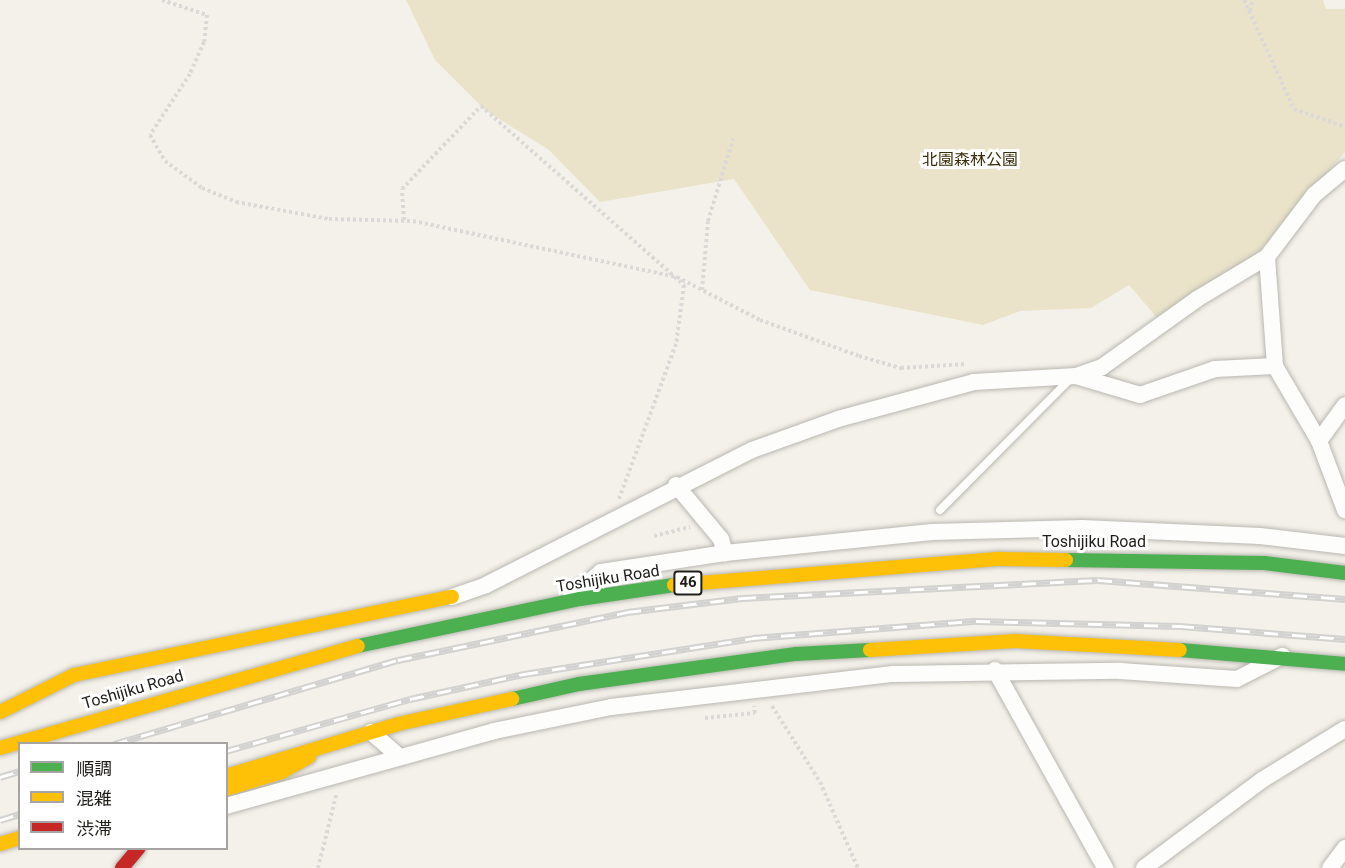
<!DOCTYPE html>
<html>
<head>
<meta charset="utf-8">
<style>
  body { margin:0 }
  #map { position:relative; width:1345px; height:868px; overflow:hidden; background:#f3f1e9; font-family:Roboto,"Noto Sans JP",sans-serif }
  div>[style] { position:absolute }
  .green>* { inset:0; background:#eae3ca }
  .path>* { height:4px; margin-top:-2px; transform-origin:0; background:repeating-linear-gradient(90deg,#dad9d7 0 3px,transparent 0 6px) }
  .roads { filter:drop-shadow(0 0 2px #b9b7b1) drop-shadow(0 0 2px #b9b7b1) }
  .lane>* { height:8px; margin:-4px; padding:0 4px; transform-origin:4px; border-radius:4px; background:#fdfdfc }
  .street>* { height:16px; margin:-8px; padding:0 8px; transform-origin:8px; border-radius:8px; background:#fdfdfc }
  .fast>* { height:14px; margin:-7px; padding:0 7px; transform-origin:7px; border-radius:7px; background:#4caf50 }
  .slow>* { height:14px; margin:-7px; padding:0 7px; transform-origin:7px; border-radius:7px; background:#ffc107 }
  .jam>* { height:14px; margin:-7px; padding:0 7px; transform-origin:7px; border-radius:7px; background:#c62828 }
  .rail>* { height:7px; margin-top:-3.5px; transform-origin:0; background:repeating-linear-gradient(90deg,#fff 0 14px,#d2d2d0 0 28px); box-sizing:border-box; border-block:2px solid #d2d2d0 }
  span { translate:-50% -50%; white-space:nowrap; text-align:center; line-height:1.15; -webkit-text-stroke:6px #fff; paint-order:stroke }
  .shield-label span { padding:2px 4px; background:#fff; border:2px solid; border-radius:4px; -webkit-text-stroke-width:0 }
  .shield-label { font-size:15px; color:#201f1a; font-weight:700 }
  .park-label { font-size:16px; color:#392f0b }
  .street-label { font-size:16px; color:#201f1a }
  .legend { position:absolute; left:18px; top:742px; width:210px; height:108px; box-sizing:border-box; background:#fff; border:2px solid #a6a5a3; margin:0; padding:8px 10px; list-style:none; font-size:18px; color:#201f1a }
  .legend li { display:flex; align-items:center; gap:12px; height:30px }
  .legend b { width:30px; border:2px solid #a6a5a3 }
</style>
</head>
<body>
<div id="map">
  <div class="green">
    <div style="clip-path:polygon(406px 0,1323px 0,1326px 9px,1345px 9px,1345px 152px,1255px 256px,1158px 319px,1129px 285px,1091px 308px,1020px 311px,983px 325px,810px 290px,734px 179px,600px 202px,549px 150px,485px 110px,435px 60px)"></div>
  </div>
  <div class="path">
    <div style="left:162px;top:0;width:47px;rotate:18.4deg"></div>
    <div style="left:207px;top:15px;width:27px;rotate:96deg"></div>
    <div style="left:204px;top:42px;width:35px;rotate:114deg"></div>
    <div style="left:190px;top:74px;width:73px;rotate:123.3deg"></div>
    <div style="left:150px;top:135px;width:30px;rotate:60deg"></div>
    <div style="left:165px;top:161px;width:46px;rotate:36.1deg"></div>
    <div style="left:202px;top:188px;width:37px;rotate:22deg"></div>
    <div style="left:236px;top:202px;width:95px;rotate:10.4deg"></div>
    <div style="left:329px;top:219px;width:84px;rotate:1.4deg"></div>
    <div style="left:413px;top:221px;width:270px;rotate:12deg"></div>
    <div style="left:677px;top:277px;width:93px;rotate:27.4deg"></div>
    <div style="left:760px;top:320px;width:105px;rotate:20deg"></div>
    <div style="left:859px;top:356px;width:44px;rotate:15.9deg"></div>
    <div style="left:901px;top:368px;width:65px;rotate:-3.5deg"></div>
    <div style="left:1244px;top:0;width:120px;rotate:65.4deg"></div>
    <div style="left:1294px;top:109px;width:54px;rotate:19.4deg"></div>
    <div style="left:1250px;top:11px;width:11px;rotate:-75deg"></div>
    <div style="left:404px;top:220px;width:31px;rotate:-94deg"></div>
    <div style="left:402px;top:189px;width:115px;rotate:-46.4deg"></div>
    <div style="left:481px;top:106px;width:271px;rotate:41.4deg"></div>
    <div style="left:684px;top:285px;width:60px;rotate:97.7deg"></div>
    <div style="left:676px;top:344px;width:165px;rotate:110.2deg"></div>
    <div style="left:702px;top:290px;width:69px;rotate:-85deg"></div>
    <div style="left:708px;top:221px;width:86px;rotate:-73deg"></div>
    <div style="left:654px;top:536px;width:37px;rotate:-14deg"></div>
    <div style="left:772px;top:706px;width:90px;rotate:57.7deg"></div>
    <div style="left:820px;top:782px;width:94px;rotate:66.2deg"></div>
    <div style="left:705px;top:718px;width:50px;rotate:-5.7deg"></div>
    <div style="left:755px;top:713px;width:7px;rotate:-98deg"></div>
    <div style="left:318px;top:868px;width:78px;rotate:-76deg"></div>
  </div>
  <div class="roads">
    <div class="lane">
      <div style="left:940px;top:510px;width:185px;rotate:-45.2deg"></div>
    </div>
    <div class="street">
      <div style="left:1345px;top:169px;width:40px;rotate:140deg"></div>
      <div style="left:1314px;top:195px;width:78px;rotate:127.2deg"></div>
      <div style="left:1267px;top:257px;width:109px;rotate:85.8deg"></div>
      <div style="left:1275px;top:366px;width:87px;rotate:59.6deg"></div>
      <div style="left:1319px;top:441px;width:74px;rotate:69.4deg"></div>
      <div style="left:1076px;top:376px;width:67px;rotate:16.5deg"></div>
      <div style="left:1140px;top:395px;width:79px;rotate:-19.1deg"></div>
      <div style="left:1215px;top:369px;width:60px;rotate:-2.9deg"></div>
      <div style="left:1319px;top:441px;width:44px;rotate:-54.2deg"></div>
      <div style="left:676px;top:485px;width:70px;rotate:50.2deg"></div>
      <div style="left:721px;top:539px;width:15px;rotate:74deg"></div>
      <div style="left:452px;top:597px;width:36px;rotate:-19deg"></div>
      <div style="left:486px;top:585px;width:298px;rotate:-26.9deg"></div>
      <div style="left:752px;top:450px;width:91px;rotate:-19.8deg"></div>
      <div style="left:838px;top:419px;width:141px;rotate:-15.2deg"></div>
      <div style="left:974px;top:382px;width:102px;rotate:-3.4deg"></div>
      <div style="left:1076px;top:376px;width:28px;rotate:-19deg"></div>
      <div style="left:1102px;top:367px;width:117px;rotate:-35.6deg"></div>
      <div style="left:1197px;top:299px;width:82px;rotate:-31deg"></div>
      <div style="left:570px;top:599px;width:41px;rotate:-41.1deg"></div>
      <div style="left:601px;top:572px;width:125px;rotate:-8.7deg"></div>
      <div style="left:725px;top:553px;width:208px;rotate:-5.8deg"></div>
      <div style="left:932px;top:532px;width:150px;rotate:-1.5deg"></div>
      <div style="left:1082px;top:528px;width:178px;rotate:2.6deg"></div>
      <div style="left:1260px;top:536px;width:86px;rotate:6.7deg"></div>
      <div style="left:995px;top:670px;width:227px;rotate:60.9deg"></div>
      <div style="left:371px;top:732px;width:37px;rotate:41deg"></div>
      <div style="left:226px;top:806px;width:278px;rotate:-15.6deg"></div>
      <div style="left:494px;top:731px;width:119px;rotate:-11.6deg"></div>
      <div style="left:611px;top:707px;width:284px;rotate:-6.7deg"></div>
      <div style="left:893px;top:674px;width:227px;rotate:-0.8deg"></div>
      <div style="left:1120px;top:671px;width:117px;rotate:3.9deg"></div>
      <div style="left:1237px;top:679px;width:51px;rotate:-27.1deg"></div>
      <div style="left:1144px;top:868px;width:147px;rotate:-36.7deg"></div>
      <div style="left:1262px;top:780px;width:97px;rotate:-31.6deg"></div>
      <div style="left:1330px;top:868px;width:25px;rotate:-53deg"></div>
    </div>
    <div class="fast">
      <div style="left:1066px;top:560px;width:198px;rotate:0.9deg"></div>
      <div style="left:1264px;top:563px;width:82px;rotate:7deg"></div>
      <div style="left:358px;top:646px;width:227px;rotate:-12deg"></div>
      <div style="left:580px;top:599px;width:95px;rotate:-8.5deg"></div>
      <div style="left:1180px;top:650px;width:166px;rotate:4.8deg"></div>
      <div style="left:512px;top:699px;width:69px;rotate:-12.6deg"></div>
      <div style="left:579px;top:684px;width:219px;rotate:-7.9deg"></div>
      <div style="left:796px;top:654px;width:74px;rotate:-3.1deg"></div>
    </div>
    <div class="slow">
      <div style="left:674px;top:585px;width:327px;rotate:-4.6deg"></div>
      <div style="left:1000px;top:559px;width:66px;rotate:0.9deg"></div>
      <div style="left:870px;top:650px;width:145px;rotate:-3.6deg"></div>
      <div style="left:1015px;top:641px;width:165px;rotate:3.1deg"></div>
      <div style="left:0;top:712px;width:83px;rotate:-26.6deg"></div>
      <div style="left:74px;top:675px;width:386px;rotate:-11.7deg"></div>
      <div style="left:0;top:748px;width:372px;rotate:-15.9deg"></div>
      <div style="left:226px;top:776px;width:180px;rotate:-16.8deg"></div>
      <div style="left:398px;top:724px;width:117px;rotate:-12.4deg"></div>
      <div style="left:226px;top:789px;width:59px;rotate:-16.9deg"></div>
      <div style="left:282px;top:772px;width:31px;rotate:-29deg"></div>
      <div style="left:0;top:844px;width:21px;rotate:-17deg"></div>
    </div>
    <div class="jam">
      <div style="left:122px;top:868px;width:26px;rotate:-50deg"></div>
    </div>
  </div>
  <div class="rail">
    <div style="left:114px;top:744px;width:296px;rotate:-16.5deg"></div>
    <div style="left:398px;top:660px;width:234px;rotate:-11.8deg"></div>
    <div style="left:627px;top:612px;width:116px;rotate:-6.9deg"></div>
    <div style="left:742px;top:598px;width:356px;rotate:-2.9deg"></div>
    <div style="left:1098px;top:580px;width:248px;rotate:4.4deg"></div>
    <div style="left:226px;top:751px;width:191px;rotate:-15.8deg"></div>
    <div style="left:410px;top:699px;width:117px;rotate:-12.4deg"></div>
    <div style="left:524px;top:674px;width:232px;rotate:-8.9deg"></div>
    <div style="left:753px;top:638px;width:224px;rotate:-4.4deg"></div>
    <div style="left:976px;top:621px;width:204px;rotate:1.4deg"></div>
    <div style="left:1180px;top:626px;width:166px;rotate:4.5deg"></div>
    <div style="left:0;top:777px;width:21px;rotate:-17deg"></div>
    <div style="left:0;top:820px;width:21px;rotate:-17deg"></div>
  </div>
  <div class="shield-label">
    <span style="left:688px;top:583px">46</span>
  </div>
  <div class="park-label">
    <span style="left:970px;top:160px">北園森林公園</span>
  </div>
  <div class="street-label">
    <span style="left:1094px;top:542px">Toshijiku Road</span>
    <span style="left:608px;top:579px;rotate:-9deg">Toshijiku Road</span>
    <span style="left:133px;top:690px;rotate:-16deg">Toshijiku Road</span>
  </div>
  <ul class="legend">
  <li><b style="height:8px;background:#4caf50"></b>順調</li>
  <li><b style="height:8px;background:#ffc107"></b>混雑</li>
  <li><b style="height:8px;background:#c62828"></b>渋滞</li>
  </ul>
</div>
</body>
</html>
